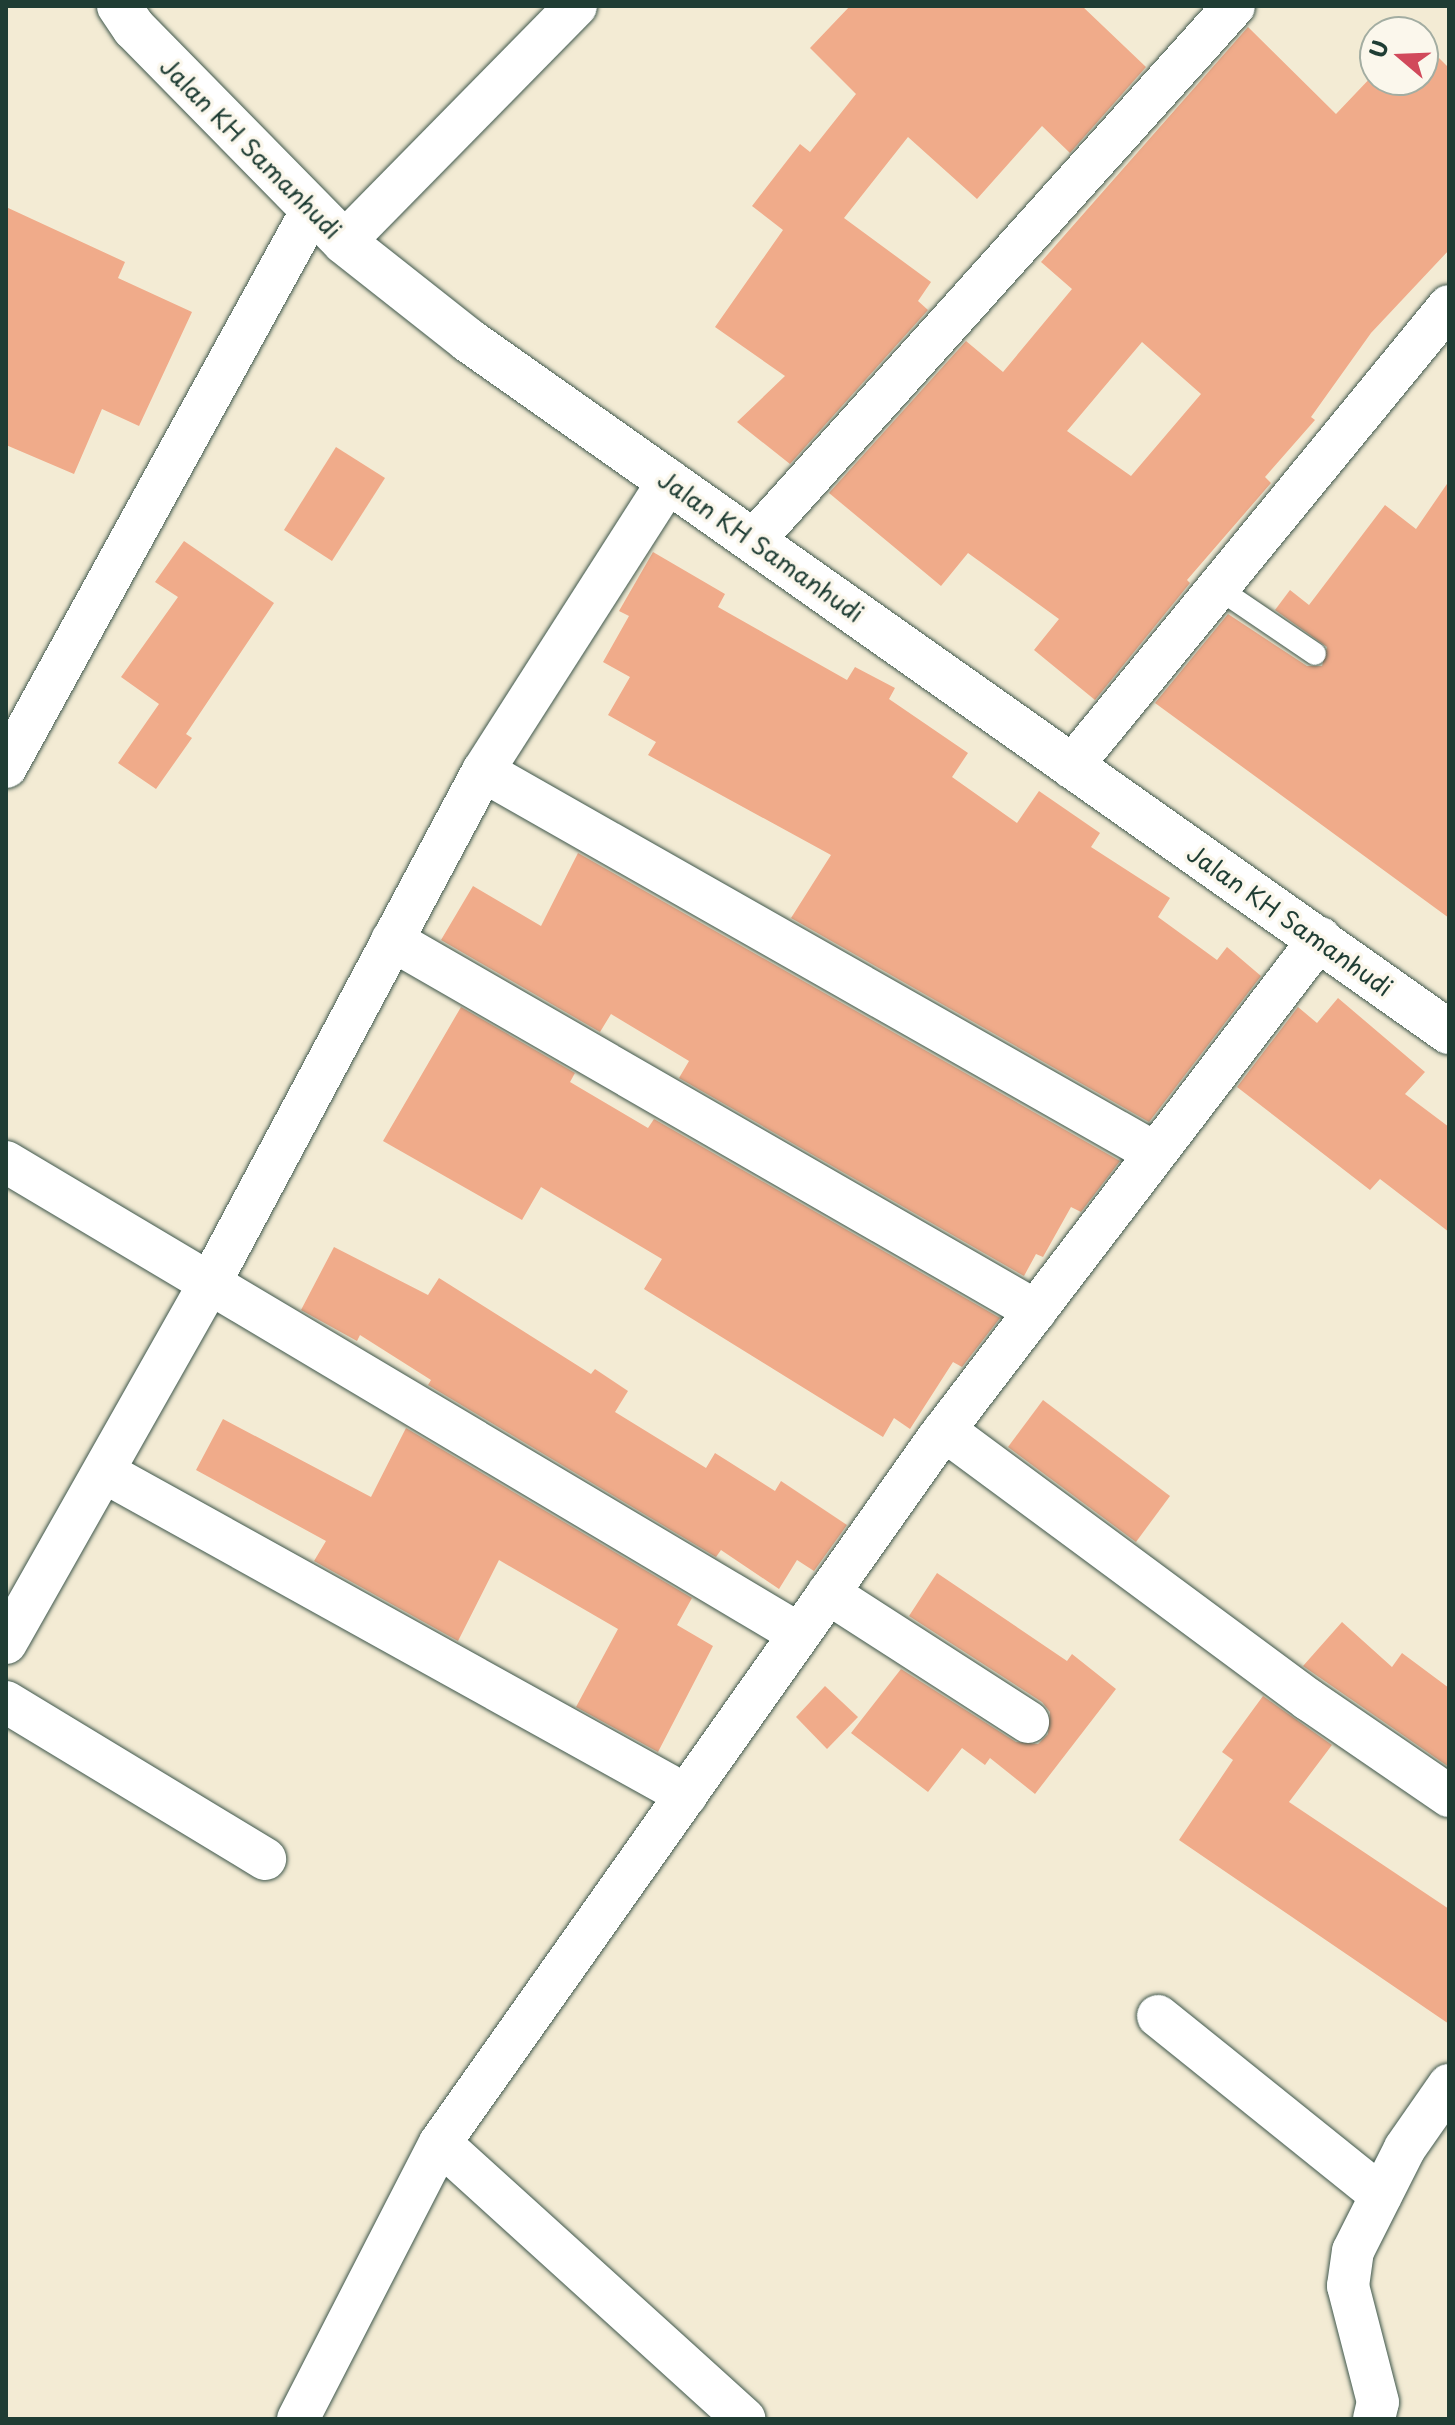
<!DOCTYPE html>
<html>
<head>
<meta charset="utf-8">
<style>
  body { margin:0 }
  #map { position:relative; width:1455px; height:2425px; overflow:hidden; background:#f3ebd4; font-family:"Playpen Sans",sans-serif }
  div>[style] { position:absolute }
  .building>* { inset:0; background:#f0ab8a }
  .roads { filter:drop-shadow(0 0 2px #3f574c) drop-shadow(0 0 2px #3f574c) }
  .service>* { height:22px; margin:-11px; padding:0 11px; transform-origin:11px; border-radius:11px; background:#fff }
  .minor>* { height:42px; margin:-21px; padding:0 21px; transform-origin:21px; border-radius:21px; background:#fff }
  .primary>* { height:44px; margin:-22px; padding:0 22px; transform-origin:22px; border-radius:22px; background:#fff }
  span { translate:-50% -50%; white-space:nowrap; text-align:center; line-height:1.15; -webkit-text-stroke:7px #fbf7ec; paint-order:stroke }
  .street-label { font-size:24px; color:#1f3d34 }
  .frame { position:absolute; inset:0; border:8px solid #1f3d34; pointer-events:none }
  .north { position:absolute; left:1359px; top:16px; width:80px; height:80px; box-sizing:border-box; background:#fbf7ec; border:2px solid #a3ada2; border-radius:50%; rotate:289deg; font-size:22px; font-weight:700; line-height:32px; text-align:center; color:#1f3d34 }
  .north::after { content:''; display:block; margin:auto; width:28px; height:36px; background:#d1495b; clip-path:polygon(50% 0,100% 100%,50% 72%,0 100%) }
</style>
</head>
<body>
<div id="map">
  <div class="building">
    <div style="clip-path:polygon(850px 6px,1082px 6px,1146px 67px,1070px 153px,1042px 126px,977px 199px,908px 137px,844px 218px,931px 282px,918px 301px,928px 310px,790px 464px,737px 422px,785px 376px,715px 327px,783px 230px,752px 206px,800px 144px,810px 152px,856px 94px,810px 48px)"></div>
    <div style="clip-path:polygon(evenodd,1248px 27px,1336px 114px,1375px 73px,1375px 80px,1423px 80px,1423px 42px,1449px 68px,1449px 250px,1371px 333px,1311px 417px,1315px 420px,1265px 477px,1271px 483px,1187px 580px,1190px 583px,1095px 700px,1034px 650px,1059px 619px,968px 553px,941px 586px,829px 493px,966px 341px,1003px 372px,1072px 289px,1041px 262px,1248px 27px,1142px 342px,1201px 394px,1131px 476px,1067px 431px,1142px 342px)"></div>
    <div style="clip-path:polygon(6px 207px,125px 262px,118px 278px,192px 312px,139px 426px,102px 409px,74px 474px,6px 445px)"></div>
    <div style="clip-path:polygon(336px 447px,385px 478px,332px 561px,284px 530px)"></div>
    <div style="clip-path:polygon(1449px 481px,1449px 918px,1155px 703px,1228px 614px,1307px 666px,1322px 666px,1327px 647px,1275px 610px,1290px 590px,1309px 605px,1385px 505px,1416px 529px)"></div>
    <div style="clip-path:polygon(184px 541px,274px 603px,186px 734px,192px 738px,156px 789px,118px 763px,159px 704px,121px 677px,178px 597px,155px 582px)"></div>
    <div style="clip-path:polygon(653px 552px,725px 594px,718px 607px,785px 645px,847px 680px,855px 667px,895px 688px,889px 699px,968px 753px,952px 777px,1017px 823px,1039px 791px,1100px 833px,1091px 847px,1170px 898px,1158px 917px,1217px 960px,1227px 947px,1261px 976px,1149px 1122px,791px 918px,831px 855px,648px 755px,656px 742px,608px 715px,630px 677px,603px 662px,629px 616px,619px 611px)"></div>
    <div style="clip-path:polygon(578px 853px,1120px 1161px,1081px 1212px,1071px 1207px,1043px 1257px,1036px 1254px,1024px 1276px,679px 1078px,689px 1061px,611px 1014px,600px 1032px,441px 940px,473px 886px,541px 926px)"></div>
    <div style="clip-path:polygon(1338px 998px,1425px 1072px,1405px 1094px,1449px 1127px,1449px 1232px,1380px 1179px,1370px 1190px,1237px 1087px,1298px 1007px,1317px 1023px)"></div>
    <div style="clip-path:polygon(461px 1007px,575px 1073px,570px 1082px,648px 1128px,654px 1119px,1000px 1318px,962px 1367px,953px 1362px,910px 1429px,894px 1418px,883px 1437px,644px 1289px,662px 1259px,541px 1187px,522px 1220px,383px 1141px)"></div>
    <div style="clip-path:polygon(334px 1247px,428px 1295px,439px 1278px,591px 1374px,595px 1369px,628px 1391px,615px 1412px,706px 1468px,715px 1453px,775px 1491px,781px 1481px,847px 1525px,814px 1571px,797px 1560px,779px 1589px,721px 1550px,716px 1557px,428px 1385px,431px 1380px,360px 1335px,357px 1341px,301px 1310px)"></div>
    <div style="clip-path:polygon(1043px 1400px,1170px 1496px,1136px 1542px,1008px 1447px)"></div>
    <div style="clip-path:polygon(223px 1419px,371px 1497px,406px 1428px,692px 1598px,677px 1625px,713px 1646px,658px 1752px,576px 1707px,618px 1629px,499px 1560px,458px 1641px,314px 1561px,326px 1541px,196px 1470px)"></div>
    <div style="clip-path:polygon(937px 1573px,1067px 1661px,1072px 1654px,1116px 1689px,1035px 1794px,990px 1758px,985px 1765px,962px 1748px,928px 1792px,851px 1733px,901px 1669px,1016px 1742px,1038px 1744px,1048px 1734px,1050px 1712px,1042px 1702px,909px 1616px)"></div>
    <div style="clip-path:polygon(1342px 1622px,1392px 1667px,1402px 1653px,1449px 1688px,1449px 1767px,1303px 1666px)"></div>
    <div style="clip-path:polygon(825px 1686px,858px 1717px,827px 1749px,796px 1717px)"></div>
    <div style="clip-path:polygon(1263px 1696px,1332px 1745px,1289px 1802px,1449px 1909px,1449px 2024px,1179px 1840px,1233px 1760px,1222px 1752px)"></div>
  </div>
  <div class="roads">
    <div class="service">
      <div style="left:1218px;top:588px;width:117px;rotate:34.2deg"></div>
    </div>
    <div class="minor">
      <div style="left:344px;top:242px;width:331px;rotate:-45.5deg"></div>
      <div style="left:754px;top:540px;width:718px;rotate:-48.05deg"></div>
      <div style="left:6px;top:767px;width:636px;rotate:-61.22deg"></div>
      <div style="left:1071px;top:767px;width:596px;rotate:-50.65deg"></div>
      <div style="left:483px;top:771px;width:773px;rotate:29.62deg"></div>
      <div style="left:392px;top:940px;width:743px;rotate:29.95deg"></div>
      <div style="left:6px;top:1162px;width:923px;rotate:30.76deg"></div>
      <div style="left:944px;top:1430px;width:454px;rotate:36.5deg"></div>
      <div style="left:1309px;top:1700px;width:170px;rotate:34.4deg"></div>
      <div style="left:104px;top:1472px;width:666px;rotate:29.03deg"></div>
      <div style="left:828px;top:1593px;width:238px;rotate:32.8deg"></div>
      <div style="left:6px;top:1643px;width:416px;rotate:-60.5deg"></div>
      <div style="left:211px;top:1281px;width:578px;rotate:-61.93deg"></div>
      <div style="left:483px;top:771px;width:345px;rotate:-57.4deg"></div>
      <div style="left:6px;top:1702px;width:303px;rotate:31.2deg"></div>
      <div style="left:1158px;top:2016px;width:286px;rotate:38.8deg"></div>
      <div style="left:440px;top:2143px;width:411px;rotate:42.2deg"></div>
      <div style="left:298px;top:2419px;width:310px;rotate:-62.8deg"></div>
      <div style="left:440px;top:2143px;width:860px;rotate:-54.76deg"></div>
      <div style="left:936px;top:1441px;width:633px;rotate:-52.64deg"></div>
      <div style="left:1374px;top:2419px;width:17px;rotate:-77deg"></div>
      <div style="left:1378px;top:2402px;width:120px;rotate:-104.5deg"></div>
      <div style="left:1348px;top:2286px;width:35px;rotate:-82deg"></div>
      <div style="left:1353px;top:2251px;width:115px;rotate:-63.2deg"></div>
      <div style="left:1405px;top:2148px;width:77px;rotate:-55.1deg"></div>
    </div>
    <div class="primary">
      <div style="left:119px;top:6px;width:27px;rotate:56deg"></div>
      <div style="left:134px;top:28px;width:300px;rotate:45.5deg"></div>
      <div style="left:344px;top:242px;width:158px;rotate:38.3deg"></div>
      <div style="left:468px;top:340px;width:1201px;rotate:35.2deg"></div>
    </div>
  </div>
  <div class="street-label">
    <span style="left:251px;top:148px;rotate:45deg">Jalan KH Samanhudi</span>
    <span style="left:761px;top:546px;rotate:35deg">Jalan KH Samanhudi</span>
    <span style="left:1290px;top:920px;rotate:35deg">Jalan KH Samanhudi</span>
  </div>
  <div class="frame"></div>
  <div class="north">U</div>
</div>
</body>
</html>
